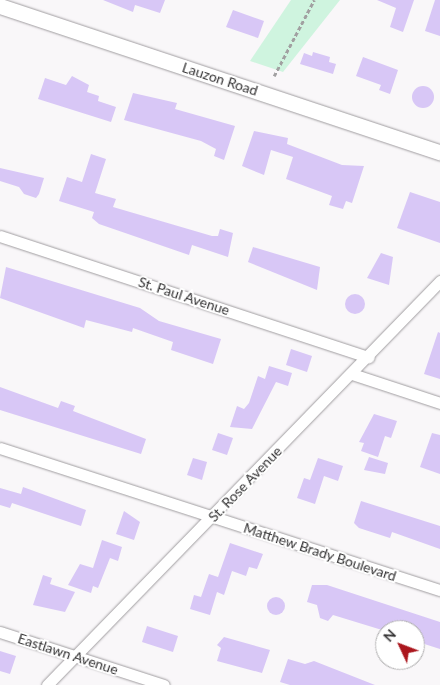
<!DOCTYPE html>
<html>
<head>
<meta charset="utf-8">
<style>
  body { margin:0 }
  #map { position:relative; width:440px; height:685px; overflow:hidden; background:#f9f7f9; font-family:Lato,sans-serif }
  div>[style] { position:absolute }
  .green>* { inset:0; background:#cff4df }
  .building>* { inset:0; background:#d8c7f6 }
  .round { border-radius:50% }
  .path>* { height:2.5px; margin-top:-1.25px; transform-origin:0; background:repeating-linear-gradient(90deg,#a1a0a1 0 4px,transparent 0 6.5px) }
  .roads { filter:drop-shadow(0 0 1px #a09da0) drop-shadow(0 0 1px #a09da0) }
  .street>* { height:11px; margin:-5.5px; padding:0 5.5px; transform-origin:5.5px; border-radius:5.5px; background:#fff }
  .secondary>* { height:15px; margin:-7.5px; padding:0 7.5px; transform-origin:7.5px; border-radius:7.5px; background:#fff }
  span { translate:-50% -50%; white-space:nowrap; text-align:center; line-height:1.15; -webkit-text-stroke:4px #fff; paint-order:stroke }
  .street-label { font-size:14px; color:#343334 }
  .north { position:absolute; left:375px; top:620px; width:50px; height:50px; box-sizing:border-box; background:#fff; border:1px solid #aeadae; border-radius:50%; rotate:313deg; font-size:14px; font-weight:700; line-height:20px; text-align:center; color:#343334 }
  .north::after { content:''; display:block; margin:auto; width:18px; height:22px; background:#ab171e; clip-path:polygon(50% 0,100% 100%,50% 72%,0 100%) }
</style>
</head>
<body>
<div id="map">
  <div class="green">
    <div style="clip-path:polygon(291px 0,340px 0,283px 72px,250px 61px)"></div>
  </div>
  <div class="building">
    <div style="clip-path:polygon(103px 0,165px 0,160px 13px,135px 5px,133px 12px)"></div>
    <div style="clip-path:polygon(377px 0,414px 0,403px 32px,390px 27px,396px 8px)"></div>
    <div style="clip-path:polygon(435px 0,440px 0,440px 36px,425px 31px)"></div>
    <div style="clip-path:polygon(233px 10px,264px 21px,258px 38px,226px 27px)"></div>
    <div style="clip-path:polygon(313px 52px,330px 57px,329px 62px,336px 64px,333px 74px,300px 64px,304px 53px,312px 56px)"></div>
    <div style="clip-path:polygon(363px 57px,398px 70px,390px 94px,379px 90px,381px 85px,356px 76px)"></div>
    <div style="clip-path:polygon(72px 76px,89px 85px,87px 92px,99px 96px,98px 101px,116px 107px,111px 122px,38px 99px,45px 78px,66px 85px)"></div>
    <div class="round" style="left:412px;top:86px;width:22px;height:22px"></div>
    <div style="clip-path:polygon(133px 93px,177px 103px,175px 109px,235px 126px,224px 160px,214px 156px,216px 149px,201px 141px,124px 120px)"></div>
    <div style="clip-path:polygon(254px 131px,288px 138px,287px 144px,342px 165px,364px 166px,352px 203px,346px 201px,343px 209px,329px 205px,332px 196px,286px 179px,293px 157px,271px 150px,264px 175px,242px 166px)"></div>
    <div style="clip-path:polygon(91px 154px,106px 159px,95px 193px,116px 199px,113px 207px,212px 236px,218px 236px,220px 229px,233px 233px,228px 257px,192px 245px,189px 255px,99px 224px,92px 218px,94px 212px,59px 201px,67px 177px,82px 182px)"></div>
    <div style="clip-path:polygon(0 168px,44px 178px,39px 194px,36px 198px,24px 194px,19px 187px,0 181px)"></div>
    <div style="clip-path:polygon(410px 192px,440px 202px,440px 243px,397px 228px)"></div>
    <div style="clip-path:polygon(253px 247px,320px 267px,317px 290px,248px 262px)"></div>
    <div style="clip-path:polygon(381px 253px,393px 257px,389px 285px,367px 278px)"></div>
    <div style="clip-path:polygon(6px 267px,140px 308px,159px 321px,221px 339px,213px 364px,171px 350px,173px 342px,133px 328px,132px 332px,86px 320px,84px 328px,0 298px)"></div>
    <div class="round" style="left:345px;top:294px;width:20px;height:20px"></div>
    <div style="clip-path:polygon(438px 332px,440px 333px,440px 379px,424px 374px)"></div>
    <div style="clip-path:polygon(291px 349px,312px 356px,307px 372px,286px 365px)"></div>
    <div style="clip-path:polygon(269px 366px,292px 373px,288px 386px,276px 382px,252px 429px,230px 427px,237px 406px,244px 409px,249px 403px,258px 376px,265px 379px)"></div>
    <div style="clip-path:polygon(0 387px,58px 408px,61px 401px,75px 406px,73px 411px,146px 439px,141px 454px,0 410px)"></div>
    <div style="clip-path:polygon(374px 414px,397px 421px,391px 438px,385px 436px,378px 457px,361px 451px,364px 443px,359px 442px)"></div>
    <div style="clip-path:polygon(218px 433px,233px 438px,227px 455px,212px 450px)"></div>
    <div style="clip-path:polygon(432px 433px,440px 435px,440px 474px,420px 467px)"></div>
    <div style="clip-path:polygon(369px 457px,388px 463px,385px 474px,364px 470px)"></div>
    <div style="clip-path:polygon(193px 458px,207px 462px,202px 480px,187px 475px)"></div>
    <div style="clip-path:polygon(318px 458px,343px 466px,338px 481px,324px 476px,315px 504px,297px 498px,304px 478px,310px 480px)"></div>
    <div style="clip-path:polygon(23px 487px,86px 510px,81px 526px,12px 503px,10px 508px,0 505px,0 488px,21px 494px)"></div>
    <div style="clip-path:polygon(361px 501px,440px 526px,440px 549px,392px 532px,390px 538px,359px 528px,354px 523px)"></div>
    <div style="clip-path:polygon(124px 511px,140px 522px,134px 540px,116px 534px)"></div>
    <div style="clip-path:polygon(102px 540px,122px 547px,118px 561px,110px 558px,98px 588px,93px 586px,91px 593px,68px 585px,80px 564px,93px 568px)"></div>
    <div style="clip-path:polygon(230px 543px,263px 554px,257px 569px,249px 567px,246px 576px,232px 571px,224px 595px,217px 592px,210px 615px,190px 609px,194px 595px,201px 597px,209px 574px,218px 577px)"></div>
    <div style="clip-path:polygon(43px 575px,52px 578px,50px 584px,75px 592px,65px 612px,33px 605px)"></div>
    <div style="clip-path:polygon(312px 585px,327px 585px,440px 622px,440px 649px,415px 641px,415px 630px,382px 630px,333px 615px,328px 621px,320px 618px,317px 605px,307px 602px)"></div>
    <div class="round" style="left:267px;top:597px;width:18px;height:18px"></div>
    <div style="clip-path:polygon(147px 626px,178px 636px,173px 652px,142px 642px)"></div>
    <div style="clip-path:polygon(224px 637px,270px 650px,262px 673px,217px 661px,221px 648px,217px 645px)"></div>
    <div style="clip-path:polygon(0 651px,16px 656px,10px 674px,0 671px)"></div>
    <div style="clip-path:polygon(288px 659px,305px 664px,314px 661px,375px 685px,290px 685px,280px 682px)"></div>
  </div>
  <div class="path">
    <div style="left:274px;top:76px;width:86px;rotate:-62.2deg"></div>
  </div>
  <div class="roads">
    <div class="street">
      <div style="left:0;top:236px;width:388px;rotate:18.2deg"></div>
      <div style="left:352px;top:374px;width:93px;rotate:18.2deg"></div>
      <div style="left:0;top:448px;width:462px;rotate:17.9deg"></div>
      <div style="left:0;top:632px;width:172px;rotate:17.9deg"></div>
      <div style="left:47px;top:685px;width:564px;rotate:-45.79deg"></div>
    </div>
    <div class="secondary">
      <div style="left:0;top:6px;width:464px;rotate:18.4deg"></div>
    </div>
  </div>
  <div class="street-label">
    <span style="left:220px;top:79px;rotate:18deg">Lauzon Road</span>
    <span style="left:184px;top:296px;rotate:18deg">St. Paul Avenue</span>
    <span style="left:245px;top:484px;rotate:-46deg">St. Rose Avenue</span>
    <span style="left:320px;top:552px;rotate:18deg">Matthew Brady Boulevard</span>
    <span style="left:68px;top:654px;rotate:18deg">Eastlawn Avenue</span>
  </div>
  <div class="north">N</div>
</div>
</body>
</html>
